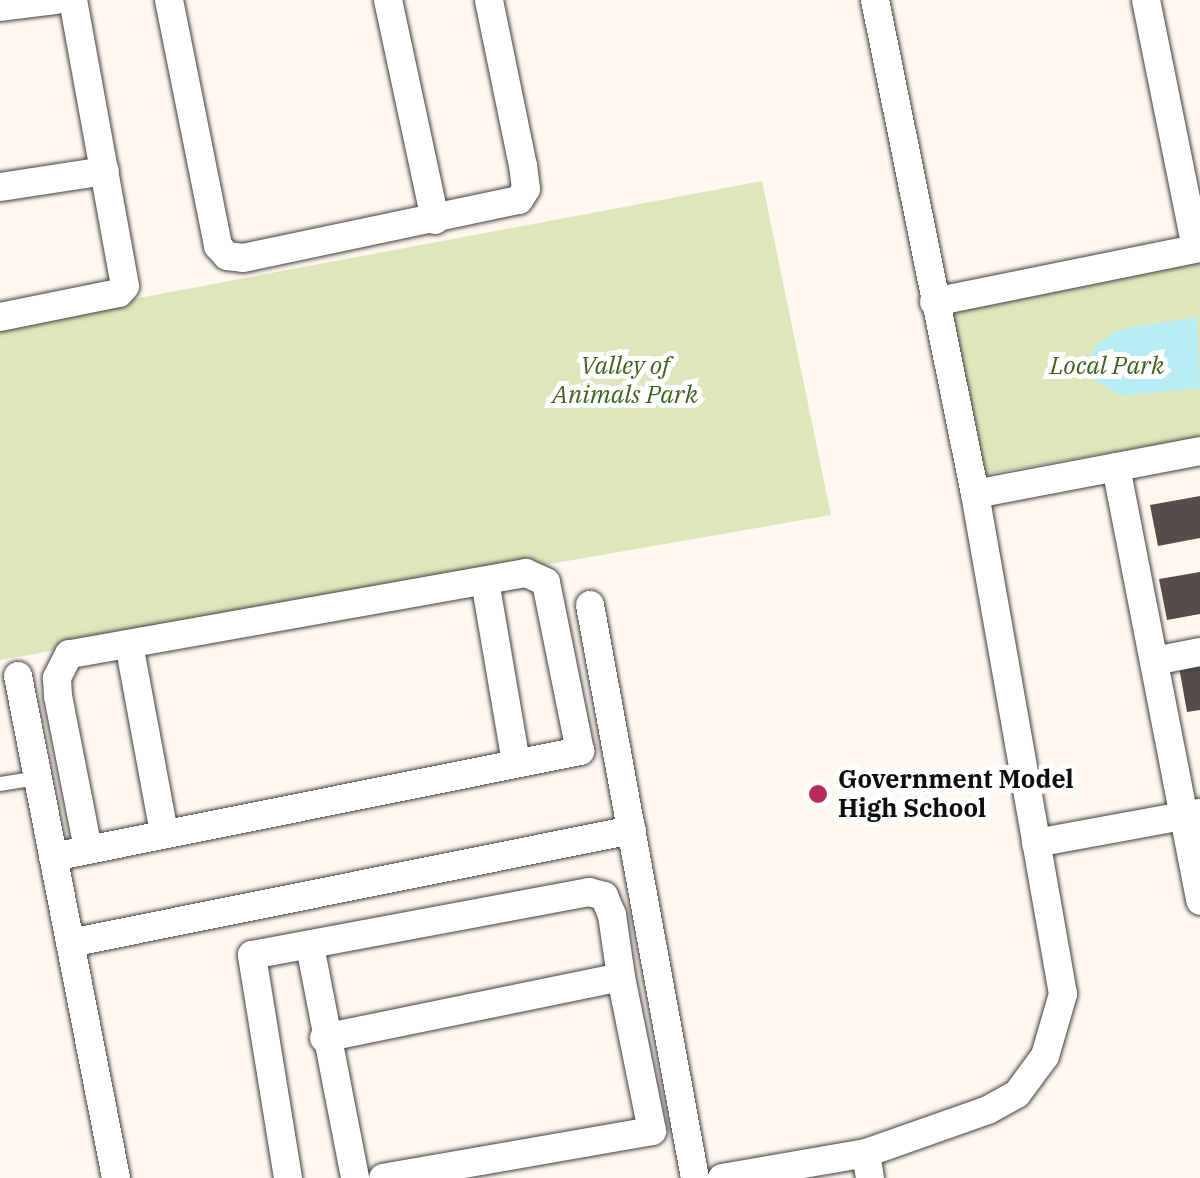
<!DOCTYPE html>
<html>
<head>
<meta charset="utf-8">
<style>
  body { margin:0 }
  #map { position:relative; width:1200px; height:1178px; overflow:hidden; background:#fef8f0; font-family:"IBM Plex Serif",serif }
  div>[style] { position:absolute }
  .green>* { inset:0; background:#dee7bb }
  .water>* { inset:0; background:#b8ecf3 }
  .building>* { inset:0; background:#564d4b }
  .roads { filter:drop-shadow(0 0 2px #414141) drop-shadow(0 0 2px #414141) }
  .service>* { height:14px; margin:-7px; padding:0 7px; transform-origin:7px; border-radius:7px; background:#fff }
  .minor>* { height:28px; margin:-14px; padding:0 14px; transform-origin:14px; border-radius:14px; background:#fff }
  .dots>* { width:28px; height:28px; translate:-50% -50%; box-sizing:border-box; border:5px solid #fff; border-radius:50% }
  span { translate:-50% -50%; white-space:nowrap; text-align:center; line-height:1.15; -webkit-text-stroke:10px #fff; paint-order:stroke }
  .park-label { font-size:25px; color:#406322; font-style:italic }
  .poi-label { font-size:25px; color:#0e0e0e; font-weight:700 }
  .left { translate:0 -50%; text-align:left }
</style>
</head>
<body>
<div id="map">
  <div class="green">
    <div style="clip-path:polygon(762px 181px,831px 515px,0 660px,0 324px)"></div>
    <div style="clip-path:polygon(1200px 259px,1200px 437px,982px 475px,948px 308px)"></div>
  </div>
  <div class="water">
    <div style="clip-path:polygon(1197px 317px,1200px 388px,1121px 396px,1094px 380px,1089px 361px,1097px 344px,1118px 330px)"></div>
  </div>
  <div class="building">
    <div style="clip-path:polygon(1200px 496px,1200px 538px,1158px 546px,1150px 505px)"></div>
    <div style="clip-path:polygon(1200px 572px,1200px 614px,1167px 620px,1159px 579px)"></div>
    <div style="clip-path:polygon(1200px 663px,1200px 710px,1187px 712px,1179px 667px)"></div>
  </div>
  <div class="roads">
    <div class="service">
      <div style="left:0;top:784px;width:38px;rotate:-9deg"></div>
    </div>
    <div class="minor">
      <div style="left:169px;top:0;width:251px;rotate:78.7deg"></div>
      <div style="left:218px;top:246px;width:13px;rotate:48deg"></div>
      <div style="left:227px;top:256px;width:16px;rotate:7deg"></div>
      <div style="left:243px;top:258px;width:282px;rotate:-11.9deg"></div>
      <div style="left:519px;top:200px;width:13px;rotate:-58deg"></div>
      <div style="left:526px;top:189px;width:23px;rotate:-97deg"></div>
      <div style="left:523px;top:166px;width:169px;rotate:-101.6deg"></div>
      <div style="left:388px;top:0;width:225px;rotate:77.9deg"></div>
      <div style="left:1146px;top:0;width:253px;rotate:78.6deg"></div>
      <div style="left:0;top:7px;width:56px;rotate:-7.1deg"></div>
      <div style="left:0;top:187px;width:106px;rotate:-8.7deg"></div>
      <div style="left:934px;top:302px;width:271px;rotate:-11.5deg"></div>
      <div style="left:0;top:317px;width:121px;rotate:-11.4deg"></div>
      <div style="left:119px;top:293px;width:9px;rotate:-49deg"></div>
      <div style="left:125px;top:286px;width:291px;rotate:-100.3deg"></div>
      <div style="left:1116px;top:467px;width:442px;rotate:79deg"></div>
      <div style="left:975px;top:494px;width:229px;rotate:-10.8deg"></div>
      <div style="left:485px;top:581px;width:185px;rotate:80.3deg"></div>
      <div style="left:590px;top:605px;width:583px;rotate:79.62deg"></div>
      <div style="left:129px;top:644px;width:192px;rotate:79.5deg"></div>
      <div style="left:1154px;top:661px;width:47px;rotate:-11.1deg"></div>
      <div style="left:18px;top:676px;width:511px;rotate:78.95deg"></div>
      <div style="left:1036px;top:843px;width:167px;rotate:-10.4deg"></div>
      <div style="left:53px;top:857px;width:538px;rotate:-11.37deg"></div>
      <div style="left:580px;top:751px;width:172px;rotate:-101.4deg"></div>
      <div style="left:546px;top:582px;width:22px;rotate:-156deg"></div>
      <div style="left:526px;top:573px;width:464px;rotate:169.9deg"></div>
      <div style="left:69px;top:654px;width:27px;rotate:117deg"></div>
      <div style="left:57px;top:678px;width:18px;rotate:87deg"></div>
      <div style="left:58px;top:696px;width:156px;rotate:78.9deg"></div>
      <div style="left:70px;top:943px;width:573px;rotate:-11.37deg"></div>
      <div style="left:310px;top:946px;width:236px;rotate:79deg"></div>
      <div style="left:324px;top:1038px;width:303px;rotate:-11.6deg"></div>
      <div style="left:621px;top:977px;width:157px;rotate:78.6deg"></div>
      <div style="left:652px;top:1131px;width:273px;rotate:170.1deg"></div>
      <div style="left:866px;top:1153px;width:25px;rotate:81deg"></div>
      <div style="left:288px;top:1178px;width:226px;rotate:-99.2deg"></div>
      <div style="left:252px;top:955px;width:343px;rotate:-10.6deg"></div>
      <div style="left:589px;top:892px;width:16px;rotate:15deg"></div>
      <div style="left:604px;top:896px;width:21px;rotate:67deg"></div>
      <div style="left:612px;top:915px;width:63px;rotate:81.7deg"></div>
      <div style="left:722px;top:1178px;width:146px;rotate:-9.8deg"></div>
      <div style="left:866px;top:1153px;width:129px;rotate:-19.4deg"></div>
      <div style="left:988px;top:1110px;width:33px;rotate:-29deg"></div>
      <div style="left:1017px;top:1094px;width:47px;rotate:-53.6deg"></div>
      <div style="left:1045px;top:1056px;width:65px;rotate:-73.8deg"></div>
      <div style="left:1063px;top:994px;width:508px;rotate:-99.98deg"></div>
      <div style="left:975px;top:494px;width:504px;rotate:-101.44deg"></div>
    </div>
  </div>
  <div class="dots">
    <div style="left:818px;top:794px;background:#b82d58"></div>
  </div>
  <div class="park-label">
    <span style="left:1107px;top:365px">Local Park</span>
    <span style="left:625px;top:380px">Valley of<br>Animals Park</span>
  </div>
  <div class="poi-label">
    <span class="left" style="left:838px;top:794px">Government Model<br>High School</span>
  </div>
</div>
</body>
</html>
